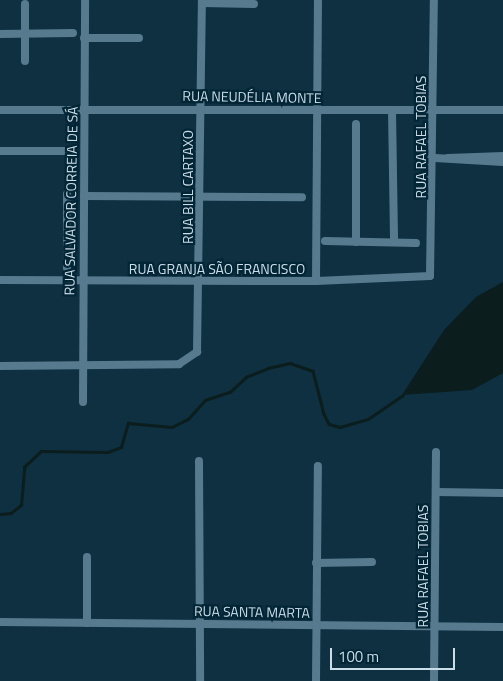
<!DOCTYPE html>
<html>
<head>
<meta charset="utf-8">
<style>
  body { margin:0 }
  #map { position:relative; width:503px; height:681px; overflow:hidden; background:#0e3041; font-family:"Titillium Web",sans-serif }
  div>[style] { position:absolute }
  .water>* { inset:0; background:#0b1d1d }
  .stream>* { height:2.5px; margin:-1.25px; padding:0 1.25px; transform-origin:1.25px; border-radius:1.25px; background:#0b1d1d }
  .street>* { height:8px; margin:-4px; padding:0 4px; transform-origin:4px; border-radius:4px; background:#587a8e }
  span { translate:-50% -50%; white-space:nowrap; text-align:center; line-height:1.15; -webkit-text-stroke:4.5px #032636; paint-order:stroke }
  .street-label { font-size:14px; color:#cbdde9 }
  .scale { position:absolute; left:330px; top:648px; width:125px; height:22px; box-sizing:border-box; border:2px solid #cbdde9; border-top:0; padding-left:6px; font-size:15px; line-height:18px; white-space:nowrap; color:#cbdde9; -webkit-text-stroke:4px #032636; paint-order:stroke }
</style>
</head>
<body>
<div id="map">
  <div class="water">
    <div style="clip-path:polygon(503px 282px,503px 373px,472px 390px,402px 395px,444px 330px,476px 297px)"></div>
  </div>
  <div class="stream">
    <div style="left:0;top:514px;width:11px;rotate:-5deg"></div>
    <div style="left:11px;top:513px;width:13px;rotate:-39deg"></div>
    <div style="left:21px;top:505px;width:38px;rotate:-85deg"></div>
    <div style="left:24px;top:467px;width:23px;rotate:-43deg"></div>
    <div style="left:41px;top:451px;width:67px;rotate:0.9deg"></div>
    <div style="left:108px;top:452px;width:14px;rotate:-21deg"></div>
    <div style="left:121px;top:447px;width:25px;rotate:-74deg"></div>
    <div style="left:128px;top:423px;width:44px;rotate:5.2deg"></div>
    <div style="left:172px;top:427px;width:18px;rotate:-27deg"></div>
    <div style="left:188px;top:419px;width:25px;rotate:-48deg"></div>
    <div style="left:205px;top:400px;width:26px;rotate:-18deg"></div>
    <div style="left:230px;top:392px;width:22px;rotate:-43deg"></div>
    <div style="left:246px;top:377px;width:24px;rotate:-22deg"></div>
    <div style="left:268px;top:368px;width:23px;rotate:-13deg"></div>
    <div style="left:290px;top:363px;width:24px;rotate:19deg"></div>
    <div style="left:313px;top:371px;width:44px;rotate:75.7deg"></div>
    <div style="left:324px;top:414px;width:11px;rotate:63deg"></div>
    <div style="left:329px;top:424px;width:11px;rotate:15deg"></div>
    <div style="left:340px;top:427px;width:29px;rotate:-16deg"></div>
    <div style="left:368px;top:419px;width:42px;rotate:-34.4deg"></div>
  </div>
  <div class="street">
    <div style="left:202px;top:3px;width:52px;rotate:1.1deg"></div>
    <div style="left:0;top:34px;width:73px;rotate:-0.8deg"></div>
    <div style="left:84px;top:38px;width:55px"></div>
    <div style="left:25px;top:61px;width:57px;rotate:-90deg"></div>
    <div style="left:0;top:110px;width:503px"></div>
    <div style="left:392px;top:110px;width:132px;rotate:89.1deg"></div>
    <div style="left:0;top:151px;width:72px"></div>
    <div style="left:435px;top:158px;width:68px;rotate:3.4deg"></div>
    <div style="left:448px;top:158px;width:55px;rotate:-2.1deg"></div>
    <div style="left:84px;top:196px;width:218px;rotate:0.3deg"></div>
    <div style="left:325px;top:241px;width:91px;rotate:1.3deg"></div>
    <div style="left:356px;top:242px;width:118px;rotate:-90deg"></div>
    <div style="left:67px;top:268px;width:74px;rotate:-90deg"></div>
    <div style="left:0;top:280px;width:316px;rotate:0.2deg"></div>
    <div style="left:316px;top:281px;width:114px;rotate:-2.5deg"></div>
    <div style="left:430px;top:276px;width:276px;rotate:-89.2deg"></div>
    <div style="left:316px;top:281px;width:281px;rotate:-89.6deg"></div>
    <div style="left:0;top:366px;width:179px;rotate:-0.6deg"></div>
    <div style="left:179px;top:364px;width:22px;rotate:-34deg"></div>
    <div style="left:197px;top:352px;width:352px;rotate:-89.2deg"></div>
    <div style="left:83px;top:402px;width:402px;rotate:-89.7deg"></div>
    <div style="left:199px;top:461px;width:220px;rotate:89.7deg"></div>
    <div style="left:436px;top:492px;width:67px;rotate:0.9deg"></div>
    <div style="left:316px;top:563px;width:56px;rotate:-1deg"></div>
    <div style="left:0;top:622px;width:503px;rotate:0.57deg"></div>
    <div style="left:87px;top:623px;width:66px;rotate:-90deg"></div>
    <div style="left:316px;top:681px;width:215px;rotate:-89.5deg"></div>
    <div style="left:434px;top:681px;width:229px;rotate:-89.5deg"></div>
  </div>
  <div class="street-label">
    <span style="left:252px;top:97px;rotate:1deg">RUA NEUDÉLIA MONTE</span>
    <span style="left:421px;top:137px;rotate:-90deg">RUA RAFAEL TOBIAS</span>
    <span style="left:188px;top:187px;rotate:-90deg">RUA BILL CARTAXO</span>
    <span style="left:71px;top:201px;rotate:-89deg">RUA SALVADOR CORREIA DE SÁ</span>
    <span style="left:217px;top:269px">RUA GRANJA SÃO FRANCISCO</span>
    <span style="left:423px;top:566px;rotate:-90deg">RUA RAFAEL TOBIAS</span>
    <span style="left:252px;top:612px;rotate:1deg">RUA SANTA MARTA</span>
  </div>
  <div class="scale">100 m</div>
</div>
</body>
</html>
